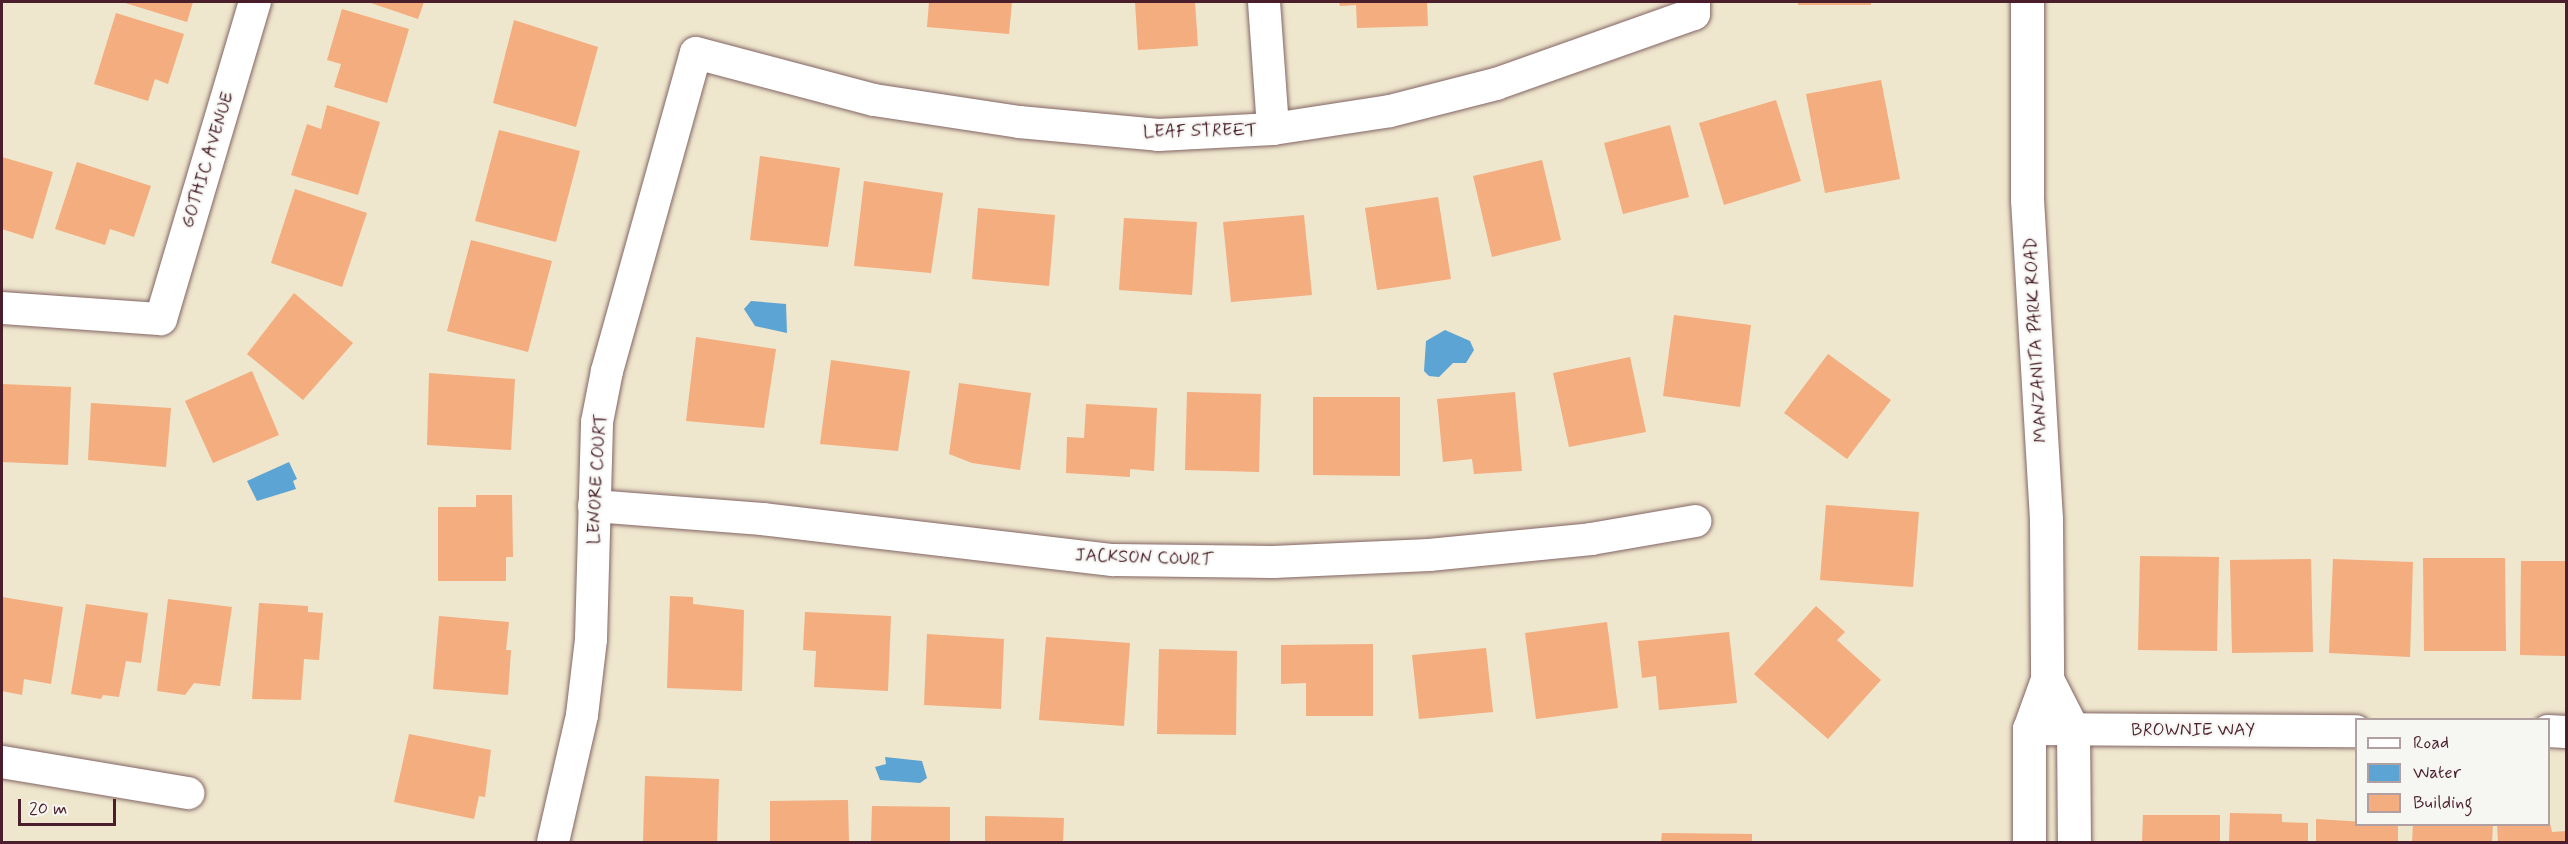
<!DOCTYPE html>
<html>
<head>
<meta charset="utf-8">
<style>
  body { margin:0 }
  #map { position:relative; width:2568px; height:844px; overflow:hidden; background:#eee6cd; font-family:Mynerve,sans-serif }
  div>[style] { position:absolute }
  .water>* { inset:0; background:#5ca4d3 }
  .building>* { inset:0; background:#f3ad7e }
  .roads { filter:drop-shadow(0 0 2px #836564) drop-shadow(0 0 2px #836564) }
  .minor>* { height:32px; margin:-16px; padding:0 16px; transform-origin:16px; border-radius:16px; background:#fff }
  .tertiary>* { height:33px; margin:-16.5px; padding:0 16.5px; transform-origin:16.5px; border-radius:16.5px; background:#fff }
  span { translate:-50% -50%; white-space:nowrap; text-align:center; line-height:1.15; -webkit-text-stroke:4.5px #f6f6f2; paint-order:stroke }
  .street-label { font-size:18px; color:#4a1f2b }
  .frame { position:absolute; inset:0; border:3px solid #4a1f2b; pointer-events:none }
  .legend { position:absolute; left:2355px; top:718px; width:195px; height:108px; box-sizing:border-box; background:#f6f6f2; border:2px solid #b1a0a2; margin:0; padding:8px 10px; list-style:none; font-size:18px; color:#4a1f2b }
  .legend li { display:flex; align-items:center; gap:12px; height:30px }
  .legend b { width:30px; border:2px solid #b1a0a2 }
  .scale { position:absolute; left:18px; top:799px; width:98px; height:27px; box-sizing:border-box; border:3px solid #4a1f2b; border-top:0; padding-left:8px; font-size:18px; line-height:21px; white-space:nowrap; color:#4a1f2b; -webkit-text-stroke:4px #f6f6f2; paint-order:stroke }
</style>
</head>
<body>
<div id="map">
  <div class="water">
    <div style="clip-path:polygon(751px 301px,786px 304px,787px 333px,755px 326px,744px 309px)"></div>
    <div style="clip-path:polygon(1445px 330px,1470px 341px,1474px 350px,1466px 363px,1453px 363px,1439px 377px,1429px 376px,1424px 371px,1426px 341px)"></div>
    <div style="clip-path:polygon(289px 462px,297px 479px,293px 481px,296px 489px,257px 501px,247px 481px)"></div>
    <div style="clip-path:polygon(885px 757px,922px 761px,927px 778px,920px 783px,880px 780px,875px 767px,886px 764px)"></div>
  </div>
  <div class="building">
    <div style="clip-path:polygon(122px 2px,193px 2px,187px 22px)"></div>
    <div style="clip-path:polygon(368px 2px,424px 2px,418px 19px)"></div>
    <div style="clip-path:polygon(929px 2px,1012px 2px,1009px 34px,927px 27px)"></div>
    <div style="clip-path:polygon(1135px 2px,1195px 2px,1198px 46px,1138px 50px)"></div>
    <div style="clip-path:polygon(1339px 2px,1427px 2px,1428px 26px,1357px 28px,1356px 5px,1340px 6px)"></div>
    <div style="clip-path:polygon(1798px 2px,1871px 2px,1871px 5px,1798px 5px)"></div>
    <div style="clip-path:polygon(342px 9px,409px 29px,387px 103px,334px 87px,341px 64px,327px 60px)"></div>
    <div style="clip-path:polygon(116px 13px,184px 34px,168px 84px,155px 79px,148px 101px,94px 84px)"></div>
    <div style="clip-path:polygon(514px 20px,598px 47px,576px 127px,493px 103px)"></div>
    <div style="clip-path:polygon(1881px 80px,1900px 179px,1825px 193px,1806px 94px)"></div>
    <div style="clip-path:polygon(1776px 100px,1801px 181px,1724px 205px,1699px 123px)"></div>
    <div style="clip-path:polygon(327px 105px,380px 122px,358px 195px,291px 175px,307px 124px,321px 129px)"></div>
    <div style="clip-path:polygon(1670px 125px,1689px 197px,1623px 214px,1604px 143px)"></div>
    <div style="clip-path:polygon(499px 130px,580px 151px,556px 242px,475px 221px)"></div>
    <div style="clip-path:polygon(760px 156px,840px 168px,828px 247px,750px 240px)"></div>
    <div style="clip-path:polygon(2px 157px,53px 172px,33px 239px,2px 229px)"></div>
    <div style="clip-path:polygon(1542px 160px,1561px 240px,1492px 257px,1473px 176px)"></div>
    <div style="clip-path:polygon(77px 162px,151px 186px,134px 237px,110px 229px,105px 245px,55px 229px)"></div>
    <div style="clip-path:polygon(864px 181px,943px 193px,931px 273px,854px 266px)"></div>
    <div style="clip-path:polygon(295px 189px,367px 213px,342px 287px,271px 263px)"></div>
    <div style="clip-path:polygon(1438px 197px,1451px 279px,1377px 290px,1365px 208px)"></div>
    <div style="clip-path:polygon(978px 208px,1055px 215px,1049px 286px,972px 279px)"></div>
    <div style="clip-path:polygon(1304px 215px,1312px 295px,1231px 302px,1223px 222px)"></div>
    <div style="clip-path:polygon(1124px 218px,1197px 222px,1192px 295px,1119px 290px)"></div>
    <div style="clip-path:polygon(471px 240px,552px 261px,528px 352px,447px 331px)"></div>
    <div style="clip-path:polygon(294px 293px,353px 343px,303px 400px,247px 354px)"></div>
    <div style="clip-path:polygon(1674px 315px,1751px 325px,1740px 407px,1663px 396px)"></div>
    <div style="clip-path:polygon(696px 337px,776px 349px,764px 428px,686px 421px)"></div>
    <div style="clip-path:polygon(1828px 354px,1891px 400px,1847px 459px,1784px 413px)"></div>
    <div style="clip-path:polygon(1630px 357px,1646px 432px,1569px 447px,1553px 373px)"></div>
    <div style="clip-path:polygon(831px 360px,910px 371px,898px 451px,820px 444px)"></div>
    <div style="clip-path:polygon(252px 371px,279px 435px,213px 463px,185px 401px)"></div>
    <div style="clip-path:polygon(429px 373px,515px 379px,511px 450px,427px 445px)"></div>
    <div style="clip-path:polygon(959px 383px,1031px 393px,1020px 470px,972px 463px,949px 454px)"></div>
    <div style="clip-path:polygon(2px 384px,71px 387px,68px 465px,2px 462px)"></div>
    <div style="clip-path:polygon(1187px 392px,1261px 394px,1259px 472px,1185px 470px)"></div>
    <div style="clip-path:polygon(1515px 392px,1522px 471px,1474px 474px,1472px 459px,1443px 462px,1437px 399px)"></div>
    <div style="clip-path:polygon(1313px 397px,1400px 397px,1400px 476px,1313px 475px)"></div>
    <div style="clip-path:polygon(91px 403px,171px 408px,166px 467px,88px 460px)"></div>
    <div style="clip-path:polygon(1086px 404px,1157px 408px,1154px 471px,1130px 469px,1130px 477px,1066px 473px,1067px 437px,1084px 438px)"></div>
    <div style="clip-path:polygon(476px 495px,512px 495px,513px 557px,506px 557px,506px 581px,438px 581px,438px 507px,476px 507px)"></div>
    <div style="clip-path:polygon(1826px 505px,1919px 512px,1913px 587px,1820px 580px)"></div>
    <div style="clip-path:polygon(2140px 556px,2219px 557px,2217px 651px,2138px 650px)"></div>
    <div style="clip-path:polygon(2423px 558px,2505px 558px,2506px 651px,2424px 651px)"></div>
    <div style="clip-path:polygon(2311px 559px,2313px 652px,2232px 653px,2230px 560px)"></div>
    <div style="clip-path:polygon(2333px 559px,2413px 562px,2410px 657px,2329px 653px)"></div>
    <div style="clip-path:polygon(2521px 561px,2566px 561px,2566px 656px,2520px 655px)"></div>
    <div style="clip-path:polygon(670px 596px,693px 597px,693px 604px,744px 610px,742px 691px,667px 688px)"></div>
    <div style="clip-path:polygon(2px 597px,63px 607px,51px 684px,24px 679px,22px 695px,2px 691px)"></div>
    <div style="clip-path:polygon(168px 599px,232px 607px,220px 686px,194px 683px,185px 695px,157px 691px)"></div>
    <div style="clip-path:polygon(259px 603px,308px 606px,308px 612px,323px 613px,319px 660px,304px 659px,301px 700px,252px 699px)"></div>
    <div style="clip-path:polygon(86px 604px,148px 613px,141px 663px,126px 661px,119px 697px,103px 695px,101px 699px,71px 694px)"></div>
    <div style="clip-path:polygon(1816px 606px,1845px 632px,1837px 640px,1881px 680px,1828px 739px,1754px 674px)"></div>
    <div style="clip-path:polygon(805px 612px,891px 616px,888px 691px,814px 687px,816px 651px,803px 650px)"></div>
    <div style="clip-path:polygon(439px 616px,509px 622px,506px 650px,511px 650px,508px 695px,433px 689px)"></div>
    <div style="clip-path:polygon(1607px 622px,1618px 708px,1536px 719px,1525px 633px)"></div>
    <div style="clip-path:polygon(1729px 632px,1737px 703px,1659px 710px,1656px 676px,1642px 678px,1638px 641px)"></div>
    <div style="clip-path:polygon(927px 634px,1004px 639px,1001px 709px,924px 705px)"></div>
    <div style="clip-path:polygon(1046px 637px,1130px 643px,1124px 726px,1039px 720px)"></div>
    <div style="clip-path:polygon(1373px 644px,1373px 716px,1306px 716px,1306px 683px,1281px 684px,1281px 645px)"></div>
    <div style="clip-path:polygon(1486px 648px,1493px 712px,1419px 719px,1412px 655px)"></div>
    <div style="clip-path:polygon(1159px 649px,1237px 651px,1236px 735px,1157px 734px)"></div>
    <div style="clip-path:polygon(409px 734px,491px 750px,485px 797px,479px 796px,474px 819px,394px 802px)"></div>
    <div style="clip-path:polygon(645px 776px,719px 779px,717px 842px,643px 842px)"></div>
    <div style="clip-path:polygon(848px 800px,849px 842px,770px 842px,770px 801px)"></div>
    <div style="clip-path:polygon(872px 806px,950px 807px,950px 842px,871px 842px)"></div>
    <div style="clip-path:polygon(2230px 813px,2282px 814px,2282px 822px,2308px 823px,2308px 842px,2229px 842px)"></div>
    <div style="clip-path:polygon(2143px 815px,2220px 815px,2220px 842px,2142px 842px)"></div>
    <div style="clip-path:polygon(2548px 815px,2552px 832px,2566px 831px,2566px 842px,2498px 842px,2497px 824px,2548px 824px)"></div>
    <div style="clip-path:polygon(985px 816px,1064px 818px,1063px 842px,985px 842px)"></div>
    <div style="clip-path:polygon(2316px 819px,2398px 824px,2398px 842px,2316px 842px)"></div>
    <div style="clip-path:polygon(2413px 824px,2493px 824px,2492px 842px,2412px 842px)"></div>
    <div style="clip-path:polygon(1662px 833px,1752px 834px,1752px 842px,1661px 842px)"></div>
  </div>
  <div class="roads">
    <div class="minor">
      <div style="left:1264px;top:2px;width:127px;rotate:85.9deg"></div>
      <div style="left:2px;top:308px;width:159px;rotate:4deg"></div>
      <div style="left:161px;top:319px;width:331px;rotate:-73.5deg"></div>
      <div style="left:594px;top:506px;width:169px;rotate:4.4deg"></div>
      <div style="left:762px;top:519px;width:353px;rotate:6.7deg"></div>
      <div style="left:1113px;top:560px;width:160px;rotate:0.7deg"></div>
      <div style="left:1273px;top:562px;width:156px;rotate:-2.6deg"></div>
      <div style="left:1429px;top:555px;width:163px;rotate:-5.6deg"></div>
      <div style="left:1591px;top:539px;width:106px;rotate:-9.8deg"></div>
      <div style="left:2029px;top:729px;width:327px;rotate:0.4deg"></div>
      <div style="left:2548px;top:731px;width:18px;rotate:3deg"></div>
      <div style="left:2px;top:762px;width:189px;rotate:9.5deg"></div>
      <div style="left:553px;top:842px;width:130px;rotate:-77.1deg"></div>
      <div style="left:582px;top:715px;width:77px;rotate:-83.2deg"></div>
      <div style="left:591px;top:639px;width:217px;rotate:-88.4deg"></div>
      <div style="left:597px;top:422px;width:52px;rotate:-78.9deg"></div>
      <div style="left:607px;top:371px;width:330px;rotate:-74.4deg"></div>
      <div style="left:696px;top:53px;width:184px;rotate:14.8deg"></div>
      <div style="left:874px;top:100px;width:147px;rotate:8.6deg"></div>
      <div style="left:1019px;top:122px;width:140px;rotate:5.3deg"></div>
      <div style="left:1158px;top:135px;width:115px;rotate:-3deg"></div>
      <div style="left:1273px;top:129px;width:118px;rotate:-8.7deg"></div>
      <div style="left:1390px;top:111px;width:109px;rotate:-14.3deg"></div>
      <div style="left:1496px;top:84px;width:210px;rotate:-19.5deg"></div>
      <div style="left:1694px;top:14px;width:12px;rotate:-90deg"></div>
    </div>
    <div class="tertiary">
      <div style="left:2027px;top:2px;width:197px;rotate:90deg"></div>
      <div style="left:2027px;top:199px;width:321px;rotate:86.6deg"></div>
      <div style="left:2046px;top:519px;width:160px;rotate:89.6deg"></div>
      <div style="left:2047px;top:679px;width:53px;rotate:109.8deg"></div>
      <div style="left:2029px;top:729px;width:113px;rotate:90deg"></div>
      <div style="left:2047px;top:679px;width:57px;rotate:63deg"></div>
      <div style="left:2073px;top:730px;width:112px;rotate:89.5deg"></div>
    </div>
  </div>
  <div class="street-label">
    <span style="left:1200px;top:131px;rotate:-1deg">LEAF STREET</span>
    <span style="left:208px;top:160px;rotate:-73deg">GOTHIC AVENUE</span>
    <span style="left:2036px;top:340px;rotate:-93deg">MANZANITA PARK ROAD</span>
    <span style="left:597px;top:479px;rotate:-87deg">LENORE COURT</span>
    <span style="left:1144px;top:558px;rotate:2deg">JACKSON COURT</span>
    <span style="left:2193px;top:730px">BROWNIE WAY</span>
  </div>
  <div class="frame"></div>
  <ul class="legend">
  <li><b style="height:8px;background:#fff"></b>Road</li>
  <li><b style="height:16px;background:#5ca4d3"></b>Water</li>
  <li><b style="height:16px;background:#f3ad7e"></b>Building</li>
  </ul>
  <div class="scale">20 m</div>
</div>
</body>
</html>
